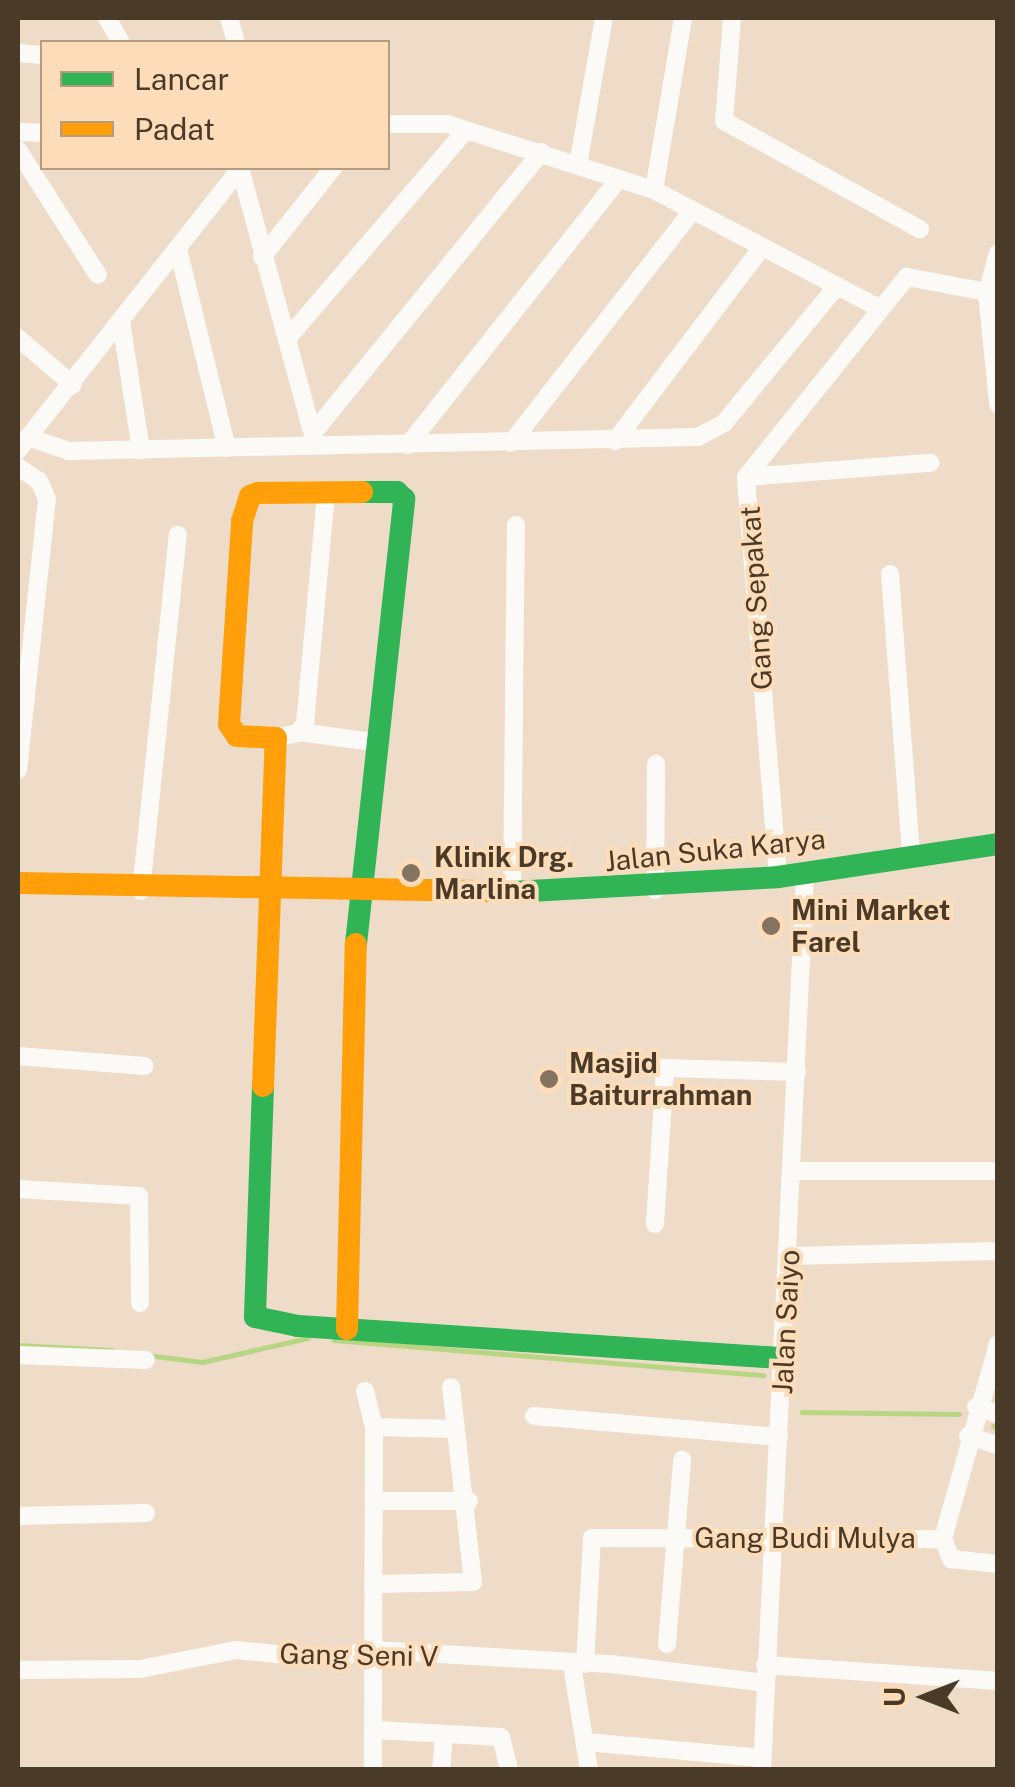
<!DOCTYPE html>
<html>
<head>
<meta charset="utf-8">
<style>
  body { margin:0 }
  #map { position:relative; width:1015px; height:1787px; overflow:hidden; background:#eedcc8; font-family:"Public Sans",sans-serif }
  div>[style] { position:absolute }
  .stream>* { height:5px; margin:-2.5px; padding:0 2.5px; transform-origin:2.5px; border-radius:2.5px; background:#b7d583 }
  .street>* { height:18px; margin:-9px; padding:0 9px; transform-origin:9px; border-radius:9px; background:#fcfaf7 }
  .fast>* { height:22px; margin:-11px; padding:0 11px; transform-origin:11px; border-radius:11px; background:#30b455 }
  .slow>* { height:22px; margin:-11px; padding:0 11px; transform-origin:11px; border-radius:11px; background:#ff9f0a }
  .dots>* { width:28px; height:28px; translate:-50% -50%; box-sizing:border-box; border:5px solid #fdddb9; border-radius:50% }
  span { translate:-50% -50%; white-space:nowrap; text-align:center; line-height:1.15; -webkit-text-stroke:8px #fdddb9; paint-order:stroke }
  .street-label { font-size:28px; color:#4a3a28 }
  .poi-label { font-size:28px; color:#4a3a28; font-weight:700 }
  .left { translate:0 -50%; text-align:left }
  .frame { position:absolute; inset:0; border:20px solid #4a3a28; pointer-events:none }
  .legend { position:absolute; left:40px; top:40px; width:350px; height:130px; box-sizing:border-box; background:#fdddb9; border:2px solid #b59c7f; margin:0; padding:12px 18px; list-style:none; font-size:30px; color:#4a3a28 }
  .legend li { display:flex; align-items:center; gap:20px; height:50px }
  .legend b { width:50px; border:2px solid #b59c7f }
  .north { position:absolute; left:875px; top:1647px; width:100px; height:100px; -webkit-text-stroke:8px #fdddb9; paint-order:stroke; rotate:270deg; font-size:28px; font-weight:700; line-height:40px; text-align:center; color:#4a3a28 }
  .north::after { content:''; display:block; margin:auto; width:35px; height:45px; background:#4a3a28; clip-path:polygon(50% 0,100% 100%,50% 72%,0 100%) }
</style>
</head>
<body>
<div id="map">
  <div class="stream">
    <div style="left:334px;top:1340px;width:431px;rotate:4.7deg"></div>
    <div style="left:18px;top:1345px;width:94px;rotate:3deg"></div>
    <div style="left:147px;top:1355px;width:55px;rotate:7.3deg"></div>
    <div style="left:202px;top:1362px;width:109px;rotate:-12.8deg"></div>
    <div style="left:802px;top:1412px;width:157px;rotate:0.7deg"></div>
    <div style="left:993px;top:1426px;width:5px;rotate:11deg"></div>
  </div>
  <div class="street">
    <div style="left:107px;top:18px;width:28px;rotate:60deg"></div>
    <div style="left:229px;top:18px;width:25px;rotate:74deg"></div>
    <div style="left:732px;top:18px;width:103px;rotate:94.4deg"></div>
    <div style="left:724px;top:121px;width:224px;rotate:28.9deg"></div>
    <div style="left:18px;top:53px;width:24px;rotate:5deg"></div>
    <div style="left:388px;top:124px;width:59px"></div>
    <div style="left:447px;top:124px;width:217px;rotate:17.7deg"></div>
    <div style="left:654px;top:190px;width:254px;rotate:27.7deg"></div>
    <div style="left:18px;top:132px;width:24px;rotate:2deg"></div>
    <div style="left:18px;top:150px;width:148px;rotate:57.4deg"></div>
    <div style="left:578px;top:165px;width:149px;rotate:-80deg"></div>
    <div style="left:240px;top:168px;width:280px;rotate:74.7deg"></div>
    <div style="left:654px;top:190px;width:174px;rotate:-80.4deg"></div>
    <div style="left:178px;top:249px;width:205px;rotate:76.2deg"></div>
    <div style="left:998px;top:253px;width:41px;rotate:105.4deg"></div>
    <div style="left:987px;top:293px;width:112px;rotate:84.3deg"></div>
    <div style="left:262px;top:257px;width:114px;rotate:-51.4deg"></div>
    <div style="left:121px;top:322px;width:130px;rotate:81.1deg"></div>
    <div style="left:18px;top:338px;width:72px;rotate:40.5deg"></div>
    <div style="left:287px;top:339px;width:274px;rotate:-49.4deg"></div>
    <div style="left:313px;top:433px;width:362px;rotate:-50.9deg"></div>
    <div style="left:31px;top:438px;width:39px;rotate:19deg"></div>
    <div style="left:68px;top:451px;width:630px;rotate:-1.27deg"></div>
    <div style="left:698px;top:437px;width:30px;rotate:-28deg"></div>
    <div style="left:724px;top:423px;width:176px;rotate:-50.5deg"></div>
    <div style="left:615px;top:441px;width:240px;rotate:-52.8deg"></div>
    <div style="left:511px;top:443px;width:292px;rotate:-52deg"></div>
    <div style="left:408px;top:445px;width:337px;rotate:-51.6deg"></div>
    <div style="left:18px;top:450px;width:360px;rotate:-51.7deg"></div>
    <div style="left:18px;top:467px;width:25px;rotate:34deg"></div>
    <div style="left:39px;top:481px;width:20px;rotate:66deg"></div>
    <div style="left:47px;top:499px;width:272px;rotate:96.1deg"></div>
    <div style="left:746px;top:477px;width:185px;rotate:-4.4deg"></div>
    <div style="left:890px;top:574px;width:282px;rotate:85.7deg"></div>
    <div style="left:300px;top:732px;width:73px;rotate:7.9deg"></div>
    <div style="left:276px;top:738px;width:23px;rotate:-13deg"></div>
    <div style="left:298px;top:733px;width:11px;rotate:-52deg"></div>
    <div style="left:305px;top:724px;width:234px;rotate:-84.8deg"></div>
    <div style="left:778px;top:877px;width:401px;rotate:-94.6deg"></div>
    <div style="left:746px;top:477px;width:257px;rotate:-51.2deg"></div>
    <div style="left:907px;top:277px;width:93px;rotate:10.6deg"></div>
    <div style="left:655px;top:890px;width:126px;rotate:-89.5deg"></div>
    <div style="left:141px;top:891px;width:358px;rotate:-84.1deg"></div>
    <div style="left:512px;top:893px;width:368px;rotate:-89.4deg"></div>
    <div style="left:18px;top:1056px;width:127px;rotate:4.5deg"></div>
    <div style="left:604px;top:1066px;width:193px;rotate:1.8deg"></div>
    <div style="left:793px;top:1171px;width:205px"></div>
    <div style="left:18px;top:1189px;width:121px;rotate:3.3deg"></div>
    <div style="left:139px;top:1196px;width:107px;rotate:89.5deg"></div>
    <div style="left:655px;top:1224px;width:155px;rotate:-86.3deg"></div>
    <div style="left:790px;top:1256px;width:208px;rotate:-1.4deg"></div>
    <div style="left:998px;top:1344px;width:203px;rotate:105.8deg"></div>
    <div style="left:943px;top:1539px;width:22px;rotate:68deg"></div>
    <div style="left:951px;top:1559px;width:47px;rotate:6.1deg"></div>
    <div style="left:18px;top:1355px;width:128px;rotate:2.2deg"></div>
    <div style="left:365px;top:1391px;width:37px;rotate:76deg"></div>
    <div style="left:374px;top:1427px;width:343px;rotate:90.2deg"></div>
    <div style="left:976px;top:1407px;width:23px;rotate:18deg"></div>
    <div style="left:534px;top:1416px;width:246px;rotate:4.9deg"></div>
    <div style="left:374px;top:1427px;width:82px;rotate:1.4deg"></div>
    <div style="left:968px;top:1436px;width:31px;rotate:17deg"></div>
    <div style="left:375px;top:1501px;width:94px"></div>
    <div style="left:18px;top:1516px;width:128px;rotate:-1.3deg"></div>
    <div style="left:373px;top:1584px;width:100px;rotate:-1.1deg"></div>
    <div style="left:473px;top:1582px;width:196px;rotate:-96.4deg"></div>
    <div style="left:667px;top:1644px;width:185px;rotate:-85.3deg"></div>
    <div style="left:585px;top:1664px;width:126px;rotate:-86.8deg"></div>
    <div style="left:592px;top:1538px;width:351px;rotate:0.2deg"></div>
    <div style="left:572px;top:1665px;width:106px;rotate:80.8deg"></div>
    <div style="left:765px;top:1665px;width:234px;rotate:3.9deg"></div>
    <div style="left:18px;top:1670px;width:122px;rotate:-0.5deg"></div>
    <div style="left:140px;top:1669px;width:98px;rotate:-11.2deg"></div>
    <div style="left:236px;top:1650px;width:90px;rotate:5.7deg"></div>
    <div style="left:326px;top:1659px;width:48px;rotate:-10.8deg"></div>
    <div style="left:373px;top:1650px;width:238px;rotate:3.4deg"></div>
    <div style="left:611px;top:1664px;width:155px;rotate:7deg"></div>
    <div style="left:377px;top:1730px;width:124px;rotate:3.2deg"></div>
    <div style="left:501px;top:1737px;width:34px;rotate:76deg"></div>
    <div style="left:586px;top:1742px;width:177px;rotate:5.2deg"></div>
    <div style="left:441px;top:1770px;width:35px;rotate:-85deg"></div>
    <div style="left:762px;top:1770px;width:897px;rotate:-87.25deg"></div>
  </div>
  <div class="fast">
    <div style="left:512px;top:892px;width:266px;rotate:-3.2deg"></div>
    <div style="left:778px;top:877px;width:222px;rotate:-8.5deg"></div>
    <div style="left:356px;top:944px;width:448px;rotate:-83.8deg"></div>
    <div style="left:404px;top:499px;width:10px;rotate:-135deg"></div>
    <div style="left:397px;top:492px;width:35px;rotate:180deg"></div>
    <div style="left:263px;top:1086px;width:231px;rotate:92deg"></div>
    <div style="left:255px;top:1317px;width:44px;rotate:11.8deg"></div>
    <div style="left:298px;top:1326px;width:487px;rotate:3.8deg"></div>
  </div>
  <div class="slow">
    <div style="left:18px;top:883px;width:494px;rotate:1deg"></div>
    <div style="left:263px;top:1086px;width:348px;rotate:-87.9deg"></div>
    <div style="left:276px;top:738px;width:39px;rotate:-177deg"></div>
    <div style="left:237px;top:736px;width:14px;rotate:-124deg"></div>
    <div style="left:229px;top:724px;width:203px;rotate:-86.3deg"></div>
    <div style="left:242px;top:521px;width:26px;rotate:-72deg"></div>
    <div style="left:250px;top:496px;width:9px;rotate:-21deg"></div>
    <div style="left:258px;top:493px;width:104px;rotate:-0.6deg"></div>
    <div style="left:347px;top:1329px;width:385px;rotate:-88.7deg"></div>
  </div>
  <div class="dots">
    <div style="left:411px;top:873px;background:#837360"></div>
    <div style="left:771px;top:926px;background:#837360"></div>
    <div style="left:549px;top:1079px;background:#837360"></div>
  </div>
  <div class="street-label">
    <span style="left:756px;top:598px;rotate:-94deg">Gang Sepakat</span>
    <span style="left:715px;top:850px;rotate:-6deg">Jalan Suka Karya</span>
    <span style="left:786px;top:1322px;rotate:-87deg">Jalan Saiyo</span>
    <span style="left:805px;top:1538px">Gang Budi Mulya</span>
    <span style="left:359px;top:1655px;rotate:1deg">Gang Seni V</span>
  </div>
  <div class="poi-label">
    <span class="left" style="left:434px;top:873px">Klinik Drg.<br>Marlina</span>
    <span class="left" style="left:791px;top:926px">Mini Market<br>Farel</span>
    <span class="left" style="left:569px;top:1079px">Masjid<br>Baiturrahman</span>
  </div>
  <div class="frame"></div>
  <ul class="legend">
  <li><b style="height:12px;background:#30b455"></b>Lancar</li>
  <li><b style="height:12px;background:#ff9f0a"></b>Padat</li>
  </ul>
  <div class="north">U</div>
</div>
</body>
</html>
